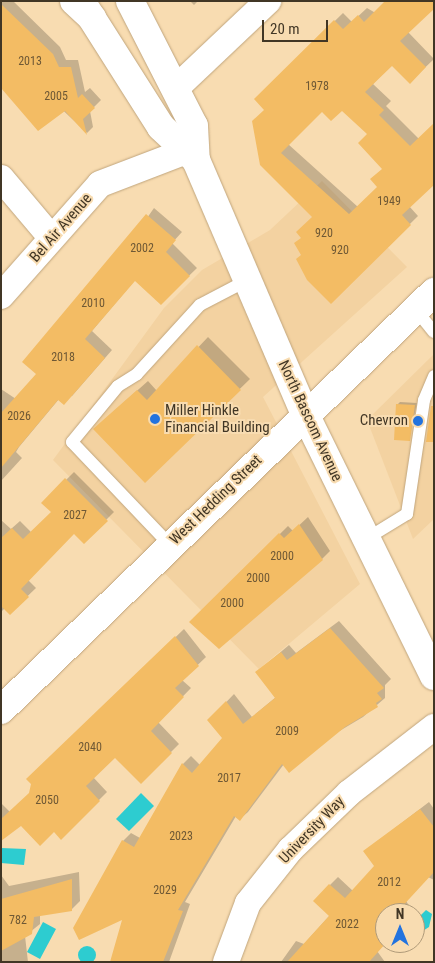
<!DOCTYPE html>
<html>
<head>
<meta charset="utf-8">
<style>
  body { margin:0 }
  #map { position:relative; width:435px; height:963px; overflow:hidden; background:#f8dcb1; font-family:"Roboto Condensed",sans-serif }
  div>[style] { position:absolute }
  .built>* { inset:0; background:#f3d2a1 }
  .water>* { inset:0; background:#2dccd0 }
  .round { border-radius:50% }
  .shadow>* { inset:0; background:#0003 }
  .building>* { inset:0; background:#f3bc64 }
  .roads { filter:drop-shadow(0 0 1px #c0a57d) drop-shadow(0 0 1px #c0a57d) }
  .lane>* { height:12px; margin:-6px; padding:0 6px; transform-origin:6px; border-radius:6px; background:#fff }
  .street>* { height:26px; margin:-13px; padding:0 13px; transform-origin:13px; border-radius:13px; background:#fff }
  .secondary>* { height:28px; margin:-14px; padding:0 14px; transform-origin:14px; border-radius:14px; background:#fff }
  .primary>* { height:28px; margin:-14px; padding:0 14px; transform-origin:14px; border-radius:14px; background:#fff }
  .highway>* { height:28px; margin:-14px; padding:0 14px; transform-origin:14px; border-radius:14px; background:#fff }
  .dots>* { width:14px; height:14px; translate:-50% -50%; box-sizing:border-box; border:2px solid #f8dcb1; border-radius:50% }
  span { translate:-50% -50%; white-space:nowrap; text-align:center; line-height:1.15; -webkit-text-stroke:4px #f8dcb1; paint-order:stroke }
  .number-label { font-size:12px; color:#6e5835 }
  .number-label span { -webkit-text-stroke-width:0 }
  .street-label { font-size:15px; color:#413625 }
  .poi-label { font-size:15px; color:#413625 }
  .left { translate:0 -50%; text-align:left }
  .right { translate:-100% -50%; text-align:right }
  .frame { position:absolute; inset:0; border:2px solid #413625; pointer-events:none }
  .north { position:absolute; left:375px; top:903px; width:50px; height:50px; box-sizing:border-box; background:#f8dcb1; border:1px solid #af9a79; border-radius:50%; rotate:0deg; font-size:14px; font-weight:700; line-height:20px; text-align:center; color:#413625 }
  .north::after { content:''; display:block; margin:auto; width:18px; height:22px; background:#2373de; clip-path:polygon(50% 0,100% 100%,50% 72%,0 100%) }
  .scale { position:absolute; left:262px; top:20px; width:66px; height:22px; box-sizing:border-box; border:2px solid #413625; border-top:0; padding-left:6px; font-size:15px; line-height:18px; white-space:nowrap; color:#413625; -webkit-text-stroke:4px #f8dcb1; paint-order:stroke }
</style>
</head>
<body>
<div id="map">
  <div class="built">
    <div style="clip-path:polygon(322px 181px,407px 267px,263px 397px,360px 584px,259px 669px,53px 460px,164px 308px,202px 270px,270px 230px)"></div>
    <div style="clip-path:polygon(434px 354px,434px 519px,413px 539px,367px 420px)"></div>
  </div>
  <div class="water">
    <div style="clip-path:polygon(141px 793px,154px 806px,129px 831px,116px 819px)"></div>
    <div style="clip-path:polygon(1px 848px,26px 849px,24px 865px,1px 863px)"></div>
    <div style="clip-path:polygon(426px 910px,432px 914px,429px 927px,415px 936px,415px 921px)"></div>
    <div style="clip-path:polygon(43px 922px,56px 929px,40px 959px,27px 952px)"></div>
    <div class="round" style="left:78px;top:946px;width:18px;height:18px"></div>
  </div>
  <div class="shadow">
    <div style="clip-path:polygon(1px 1px,13px 1px,60px 47px,66px 60px,78px 60px,85px 92px,90px 88px,101px 100px,90px 111px,93px 127px,87px 133px,1px 52px)"></div>
    <div style="clip-path:polygon(190px 1px,198px 1px,194px 5px)"></div>
    <div style="clip-path:polygon(evenodd,367px 8px,408px 32px,434px 59px,410px 82px,392px 64px,373px 84px,391px 101px,386px 106px,419px 139px,409px 206px,418px 216px,331px 302px,302px 255px,302px 237px,313px 217px,262px 164px,265px 109px,255px 99px,343px 13px,352px 22px,367px 8px,342px 109px,368px 134px,383px 168px,379px 187px,358px 207px,288px 144px,322px 110px,342px 109px)"></div>
    <div style="clip-path:polygon(154px 208px,182px 232px,172px 243px,197px 268px,161px 303px,135px 280px,92px 331px,112px 350px,72px 396px,59px 399px,19px 447px,16px 452px,22px 458px,1px 481px,1px 389px,16px 399px,38px 374px)"></div>
    <div style="clip-path:polygon(208px 337px,250px 379px,145px 481px,104px 420px,148px 381px,157px 391px)"></div>
    <div style="clip-path:polygon(400px 402px,417px 403px,409px 440px,397px 405px)"></div>
    <div style="clip-path:polygon(74px 472px,114px 512px,84px 542px,74px 532px,28px 580px,36px 588px,10px 613px,5px 608px,1px 612px,1px 520px,11px 529px,20px 521px,32px 533px,52px 512px,43px 503px)"></div>
    <div style="clip-path:polygon(308px 517px,330px 551px,322px 559px,191px 622px,288px 526px,293px 531px)"></div>
    <div style="clip-path:polygon(339px 621px,391px 679px,385px 685px,385px 698px,363px 717px,284px 764px,248px 812px,240px 819px,236px 816px,185px 902px,190px 904px,169px 962px,112px 962px,124px 917px,123px 841px,131px 833px,140px 838px,183px 764px,191px 756px,200px 765px,223px 738px,209px 720px,234px 694px,252px 717px,276px 697px,257px 672px,289px 645px,296px 653px)"></div>
    <div style="clip-path:polygon(184px 629px,206px 657px,182px 680px,191px 688px,158px 722px,179px 744px,141px 782px,115px 756px,93px 777px,107px 792px,61px 838px,54px 831px,21px 824px,1px 839px,1px 803px,10px 812px,30px 793px,33px 784px,28px 779px)"></div>
    <div style="clip-path:polygon(429px 802px,434px 809px,434px 880px,428px 877px,406px 901px,414px 913px,385px 913px,377px 951px,385px 962px,281px 962px,296px 941px,304px 944px,330px 915px,330px 885px,338px 877px,353px 891px,376px 866px,365px 851px)"></div>
    <div style="clip-path:polygon(79px 872px,80px 901px,72px 909px,40px 914px,40px 924px,25px 936px,28px 962px,1px 962px,1px 875px,9px 886px)"></div>
  </div>
  <div class="building">
    <div style="clip-path:polygon(evenodd,385px 1px,434px 1px,434px 9px,400px 41px,426px 67px,410px 84px,392px 66px,365px 92px,384px 110px,379px 115px,410px 146px,434px 123px,434px 185px,402px 215px,411px 225px,331px 304px,307px 280px,296px 259px,301px 255px,294px 243px,301px 238px,296px 232px,312px 217px,260px 165px,252px 121px,264px 110px,254px 99px,334px 20px,343px 29px,358px 15px,364px 22px,385px 1px,342px 111px,367px 134px,358px 143px,382px 169px,370px 179px,377px 187px,349px 214px,281px 153px,322px 112px,331px 121px,342px 111px)"></div>
    <div style="clip-path:polygon(1px 4px,53px 54px,59px 67px,71px 67px,78px 98px,82px 94px,95px 108px,83px 119px,87px 135px,65px 111px,38px 131px,1px 88px)"></div>
    <div style="clip-path:polygon(146px 214px,176px 240px,166px 252px,190px 276px,161px 305px,135px 281px,85px 339px,105px 358px,64px 405px,58px 400px,1px 468px,1px 413px,36px 374px,22px 362px)"></div>
    <div style="clip-path:polygon(197px 345px,241px 390px,145px 483px,93px 429px,137px 390px,147px 400px)"></div>
    <div style="clip-path:polygon(396px 404px,415px 405px,410px 441px,394px 440px)"></div>
    <div style="clip-path:polygon(431px 406px,434px 406px,434px 442px,426px 442px)"></div>
    <div style="clip-path:polygon(65px 478px,108px 521px,84px 544px,74px 534px,21px 589px,29px 597px,10px 615px,1px 606px,1px 538px,12px 528px,23px 539px,51px 512px,41px 503px)"></div>
    <div style="clip-path:polygon(299px 524px,323px 560px,219px 649px,189px 622px,279px 533px,284px 538px)"></div>
    <div style="clip-path:polygon(330px 628px,384px 688px,377px 693px,382px 699px,376px 703px,378px 707px,345px 727px,289px 773px,282px 764px,240px 821px,234px 816px,178px 910px,183px 911px,163px 962px,110px 962px,122px 920px,79px 940px,73px 928px,122px 840px,134px 847px,182px 763px,192px 773px,222px 738px,207px 720px,226px 701px,243px 724px,275px 698px,255px 672px,281px 652px,287px 660px)"></div>
    <div style="clip-path:polygon(175px 636px,199px 666px,175px 688px,184px 697px,151px 731px,172px 753px,141px 784px,115px 758px,86px 786px,100px 801px,61px 840px,54px 832px,40px 846px,21px 826px,1px 841px,1px 819px,29px 793px,31px 784px,26px 779px)"></div>
    <div style="clip-path:polygon(420px 809px,434px 827px,434px 872px,399px 910px,402px 913px,385px 913px,386px 943px,369px 962px,287px 962px,329px 916px,313px 901px,329px 884px,345px 898px,374px 866px,363px 851px)"></div>
    <div style="clip-path:polygon(72px 879px,72px 911px,34px 917px,32px 934px,1px 951px,1px 899px)"></div>
  </div>
  <div class="roads">
    <div class="lane">
      <div style="left:416px;top:310px;width:28px;rotate:51deg"></div>
      <div style="left:366px;top:539px;width:48px;rotate:-31.4deg"></div>
      <div style="left:407px;top:514px;width:115px;rotate:-81.5deg"></div>
      <div style="left:424px;top:400px;width:26px;rotate:-67deg"></div>
      <div style="left:170px;top:545px;width:142px;rotate:-133.6deg"></div>
      <div style="left:72px;top:442px;width:72px;rotate:-50.6deg"></div>
      <div style="left:118px;top:386px;width:22px;rotate:-32deg"></div>
      <div style="left:137px;top:374px;width:93px;rotate:-47.6deg"></div>
      <div style="left:200px;top:305px;width:52px;rotate:-27.6deg"></div>
    </div>
    <div class="street">
      <div style="left:176px;top:88px;width:127px;rotate:-43.4deg"></div>
      <div style="left:1px;top:178px;width:76px;rotate:49.8deg"></div>
      <div style="left:1px;top:296px;width:149px;rotate:-48.5deg"></div>
      <div style="left:100px;top:184px;width:92px;rotate:-21deg"></div>
      <div style="left:226px;top:962px;width:63px;rotate:-69.6deg"></div>
      <div style="left:248px;top:903px;width:68px;rotate:-51.6deg"></div>
      <div style="left:290px;top:850px;width:82px;rotate:-44deg"></div>
      <div style="left:349px;top:793px;width:108px;rotate:-37.8deg"></div>
    </div>
    <div class="secondary">
      <div style="left:1px;top:710px;width:602px;rotate:-43.99deg"></div>
    </div>
    <div class="primary">
      <div style="left:81px;top:1px;width:149px;rotate:57.6deg"></div>
      <div style="left:161px;top:127px;width:48px;rotate:43.3deg"></div>
      <div style="left:130px;top:1px;width:140px;rotate:62.9deg"></div>
      <div style="left:194px;top:126px;width:34px;rotate:87deg"></div>
      <div style="left:196px;top:160px;width:276px;rotate:66.8deg"></div>
      <div style="left:305px;top:414px;width:292px;rotate:63.8deg"></div>
    </div>
    <div class="highway">
      <div style="left:74px;top:1px;width:25px;rotate:43deg"></div>
    </div>
  </div>
  <div class="dots">
    <div style="left:155px;top:419px;background:#2373de"></div>
    <div style="left:418px;top:421px;background:#2373de"></div>
  </div>
  <div class="number-label">
    <span style="left:30px;top:62px">2013</span>
    <span style="left:317px;top:87px">1978</span>
    <span style="left:56px;top:97px">2005</span>
    <span style="left:389px;top:202px">1949</span>
    <span style="left:324px;top:234px">920</span>
    <span style="left:142px;top:249px">2002</span>
    <span style="left:340px;top:251px">920</span>
    <span style="left:93px;top:304px">2010</span>
    <span style="left:63px;top:358px">2018</span>
    <span style="left:19px;top:417px">2026</span>
    <span style="left:75px;top:516px">2027</span>
    <span style="left:282px;top:557px">2000</span>
    <span style="left:258px;top:579px">2000</span>
    <span style="left:232px;top:604px">2000</span>
    <span style="left:287px;top:732px">2009</span>
    <span style="left:90px;top:748px">2040</span>
    <span style="left:229px;top:779px">2017</span>
    <span style="left:47px;top:801px">2050</span>
    <span style="left:181px;top:837px">2023</span>
    <span style="left:389px;top:883px">2012</span>
    <span style="left:165px;top:891px">2029</span>
    <span style="left:18px;top:921px">782</span>
    <span style="left:347px;top:925px">2022</span>
  </div>
  <div class="street-label">
    <span style="left:61px;top:228px;rotate:-49deg">Bel Air Avenue</span>
    <span style="left:310px;top:421px;rotate:65deg">North Bascom Avenue</span>
    <span style="left:216px;top:500px;rotate:-44deg">West Hedding Street</span>
    <span style="left:312px;top:830px;rotate:-46deg">University Way</span>
  </div>
  <div class="poi-label">
    <span class="left" style="left:165px;top:419px">Miller Hinkle<br>Financial Building</span>
    <span class="right" style="left:408px;top:421px">Chevron</span>
  </div>
  <div class="frame"></div>
  <div class="north">N</div>
  <div class="scale">20 m</div>
</div>
</body>
</html>
